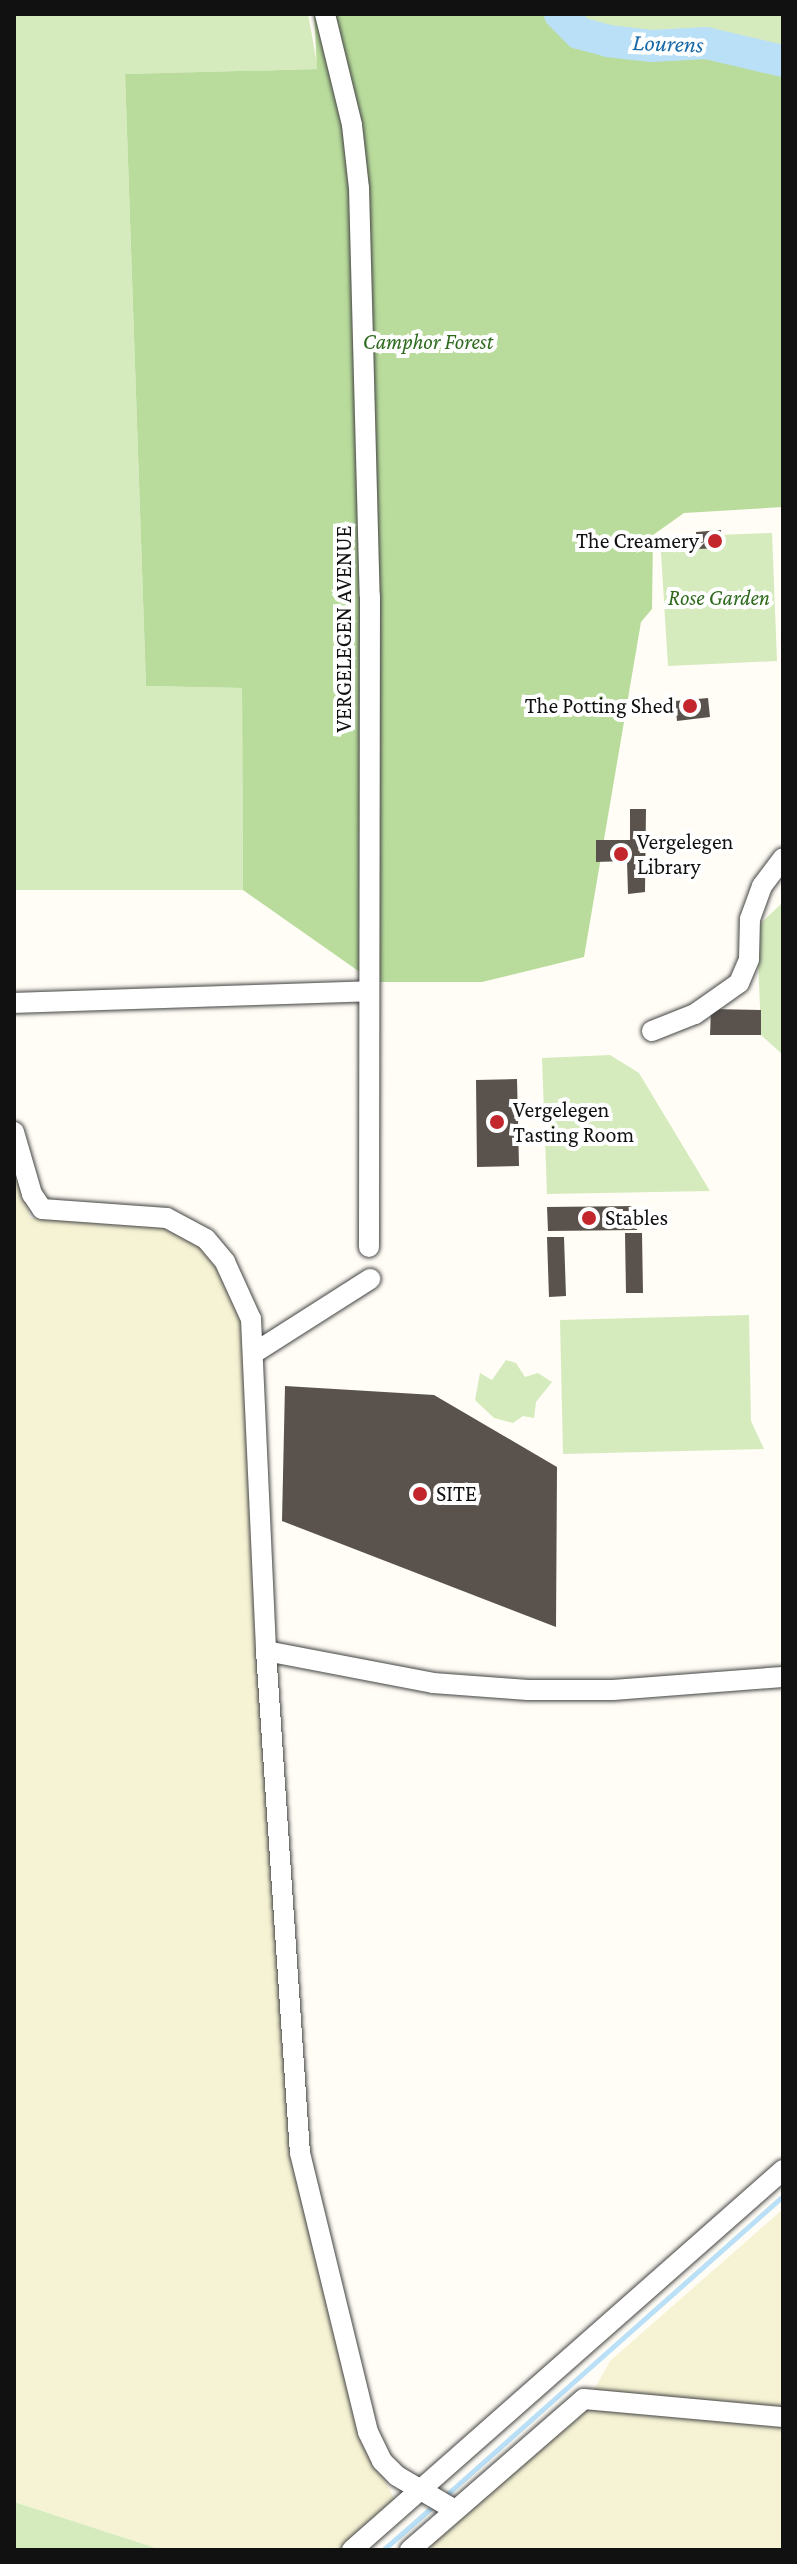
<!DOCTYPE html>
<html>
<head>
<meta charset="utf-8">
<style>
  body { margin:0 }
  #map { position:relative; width:797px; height:2564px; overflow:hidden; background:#fffdf5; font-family:"Crimson Pro",serif }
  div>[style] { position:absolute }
  .farmland>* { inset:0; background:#f6f3d4 }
  .green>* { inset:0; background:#d5ebbd }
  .forest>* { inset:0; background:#b9dc9c }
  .stream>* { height:5px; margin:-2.5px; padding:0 2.5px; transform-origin:2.5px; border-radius:2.5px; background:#b9e0f7 }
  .river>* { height:32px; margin:-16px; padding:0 16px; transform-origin:16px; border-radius:16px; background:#b9e0f7 }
  .building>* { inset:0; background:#5a524d }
  .roads { filter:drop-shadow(0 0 2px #444) drop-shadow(0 0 2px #444) }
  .minor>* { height:20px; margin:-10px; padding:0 10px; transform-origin:10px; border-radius:10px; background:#fff }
  .dots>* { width:22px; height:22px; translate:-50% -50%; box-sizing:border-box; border:4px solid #fff; border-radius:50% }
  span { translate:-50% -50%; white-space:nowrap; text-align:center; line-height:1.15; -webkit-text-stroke:8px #fff; paint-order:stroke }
  .park-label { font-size:22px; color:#2f6b1f; font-style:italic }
  .poi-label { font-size:22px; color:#111 }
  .right { translate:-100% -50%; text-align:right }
  .left { translate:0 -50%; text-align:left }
  .street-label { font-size:22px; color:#111 }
  .water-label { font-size:24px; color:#1768a6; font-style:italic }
  .frame { position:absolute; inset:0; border:16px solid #111; pointer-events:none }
</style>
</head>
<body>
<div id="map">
  <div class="farmland">
    <div style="clip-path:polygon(14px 1145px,30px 1218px,160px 1223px,206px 1246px,241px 1307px,292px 2154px,363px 2436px,396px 2503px,343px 2550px,162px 2550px,14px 2502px)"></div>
    <div style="clip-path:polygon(783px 2209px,783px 2550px,421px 2550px,585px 2406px,610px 2361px)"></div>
  </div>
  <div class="green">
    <div style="clip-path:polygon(14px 14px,308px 14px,318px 69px,125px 74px,146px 686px,242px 688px,243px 890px,14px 890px)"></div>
    <div style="clip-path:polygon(547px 14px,783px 14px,783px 76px,705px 57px,606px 53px,573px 44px)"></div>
    <div style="clip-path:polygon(772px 533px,777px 661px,668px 666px,660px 537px)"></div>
    <div style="clip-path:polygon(783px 902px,783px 1055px,761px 1035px,757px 927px)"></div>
    <div style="clip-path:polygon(610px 1055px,639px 1073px,710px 1191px,547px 1194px,542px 1058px)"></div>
    <div style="clip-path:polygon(749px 1315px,751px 1421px,764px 1449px,563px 1454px,560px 1320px)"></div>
    <div style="clip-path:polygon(506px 1360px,516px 1363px,525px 1377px,538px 1373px,552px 1382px,536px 1402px,534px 1418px,523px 1416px,513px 1423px,494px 1418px,475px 1400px,480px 1373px,492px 1380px)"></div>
    <div style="clip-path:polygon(14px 2502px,162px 2550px,14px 2550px)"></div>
  </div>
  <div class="forest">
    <div style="clip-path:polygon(314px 14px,547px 14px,573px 44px,606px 53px,705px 57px,783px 76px,783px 507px,684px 513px,653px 535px,652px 609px,641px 622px,584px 957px,482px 982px,374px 982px,243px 890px,242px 688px,146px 686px,125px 74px,317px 69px)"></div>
  </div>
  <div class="stream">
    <div style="left:445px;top:2496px;width:452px;rotate:-41.6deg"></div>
    <div style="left:383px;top:2550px;width:67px;rotate:-41.3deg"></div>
  </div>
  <div class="river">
    <div style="left:560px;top:14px;width:27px;rotate:45deg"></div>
    <div style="left:579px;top:33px;width:30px;rotate:15deg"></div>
    <div style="left:608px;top:41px;width:44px;rotate:6.5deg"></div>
    <div style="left:652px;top:46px;width:54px;rotate:-3.2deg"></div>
    <div style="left:706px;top:43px;width:79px;rotate:13.2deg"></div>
  </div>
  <div class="building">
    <div style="clip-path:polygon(721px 530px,722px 548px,697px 549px,696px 532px)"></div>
    <div style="clip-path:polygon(708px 698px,710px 717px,677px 721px,675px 701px)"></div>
    <div style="clip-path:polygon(630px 809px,646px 809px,645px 892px,628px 894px,627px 861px,596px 862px,596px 840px,630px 840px)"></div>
    <div style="clip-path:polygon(711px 1009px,761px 1010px,761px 1035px,710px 1035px)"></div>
    <div style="clip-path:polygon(517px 1079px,519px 1166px,477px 1167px,476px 1080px)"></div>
    <div style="clip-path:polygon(637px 1206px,637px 1230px,548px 1231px,547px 1207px)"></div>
    <div style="clip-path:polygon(625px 1233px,642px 1233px,643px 1293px,626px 1293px)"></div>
    <div style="clip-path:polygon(547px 1237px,564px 1237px,566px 1296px,549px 1297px)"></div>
    <div style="clip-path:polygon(285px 1386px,434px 1395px,557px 1467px,556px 1627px,282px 1521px)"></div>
  </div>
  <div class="roads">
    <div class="minor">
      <div style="left:325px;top:14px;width:114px;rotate:76.3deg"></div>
      <div style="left:352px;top:125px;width:63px;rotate:83.7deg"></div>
      <div style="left:359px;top:188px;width:408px;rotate:88.5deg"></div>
      <div style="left:370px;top:596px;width:651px;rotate:90.09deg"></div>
      <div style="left:14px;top:1003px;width:353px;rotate:-1.9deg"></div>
      <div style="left:652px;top:1031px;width:46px;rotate:-21.6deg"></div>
      <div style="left:695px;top:1014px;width:54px;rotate:-35.2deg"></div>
      <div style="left:739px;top:983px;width:26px;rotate:-67deg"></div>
      <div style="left:749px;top:959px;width:40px;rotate:-88.6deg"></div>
      <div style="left:750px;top:919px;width:35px;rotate:-70deg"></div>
      <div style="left:762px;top:886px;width:35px;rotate:-53deg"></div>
      <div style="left:14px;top:1132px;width:65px;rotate:73.8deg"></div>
      <div style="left:32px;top:1194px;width:18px;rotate:56deg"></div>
      <div style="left:42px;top:1209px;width:125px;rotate:4.1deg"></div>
      <div style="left:167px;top:1218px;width:44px;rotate:28.3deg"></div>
      <div style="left:206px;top:1239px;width:30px;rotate:50deg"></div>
      <div style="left:225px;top:1262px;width:63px;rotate:65.5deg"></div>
      <div style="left:251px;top:1319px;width:332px;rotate:87.4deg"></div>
      <div style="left:266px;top:1651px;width:170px;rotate:10.8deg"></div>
      <div style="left:433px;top:1683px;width:95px;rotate:4.2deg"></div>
      <div style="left:528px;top:1690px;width:85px"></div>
      <div style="left:613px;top:1690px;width:170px;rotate:-4.4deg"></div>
      <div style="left:254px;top:1353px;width:138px;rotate:-32.5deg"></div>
      <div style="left:266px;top:1651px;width:503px;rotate:86.13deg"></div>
      <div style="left:300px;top:2153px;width:287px;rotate:76.3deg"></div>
      <div style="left:368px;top:2432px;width:32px;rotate:64deg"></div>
      <div style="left:382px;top:2461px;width:21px;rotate:45deg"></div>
      <div style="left:397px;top:2476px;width:67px;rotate:30.4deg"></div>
      <div style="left:352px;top:2550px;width:575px;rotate:-41.4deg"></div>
      <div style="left:410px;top:2550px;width:230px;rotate:-41deg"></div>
      <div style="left:584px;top:2399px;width:200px;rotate:5.2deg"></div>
    </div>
  </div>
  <div class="dots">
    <div style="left:715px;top:541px;background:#c4262e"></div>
    <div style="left:690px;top:706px;background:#c4262e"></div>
    <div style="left:621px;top:854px;background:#c4262e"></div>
    <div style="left:497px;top:1122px;background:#c4262e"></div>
    <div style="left:589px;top:1218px;background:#c4262e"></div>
    <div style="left:420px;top:1494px;background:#c4262e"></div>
  </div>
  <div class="park-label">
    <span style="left:428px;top:342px">Camphor Forest</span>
    <span style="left:719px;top:598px">Rose Garden</span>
  </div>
  <div class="poi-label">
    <span class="right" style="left:699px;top:541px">The Creamery</span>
    <span class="right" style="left:674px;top:706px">The Potting Shed</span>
    <span class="left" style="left:637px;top:854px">Vergelegen<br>Library</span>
    <span class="left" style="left:513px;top:1122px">Vergelegen<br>Tasting Room</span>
    <span class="left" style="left:605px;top:1218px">Stables</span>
    <span class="left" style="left:436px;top:1494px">SITE</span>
  </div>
  <div class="street-label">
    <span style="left:344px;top:629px;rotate:-90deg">VERGELEGEN AVENUE</span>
  </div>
  <div class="water-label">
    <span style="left:668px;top:43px;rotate:2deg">Lourens</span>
  </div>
  <div class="frame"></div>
</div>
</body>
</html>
